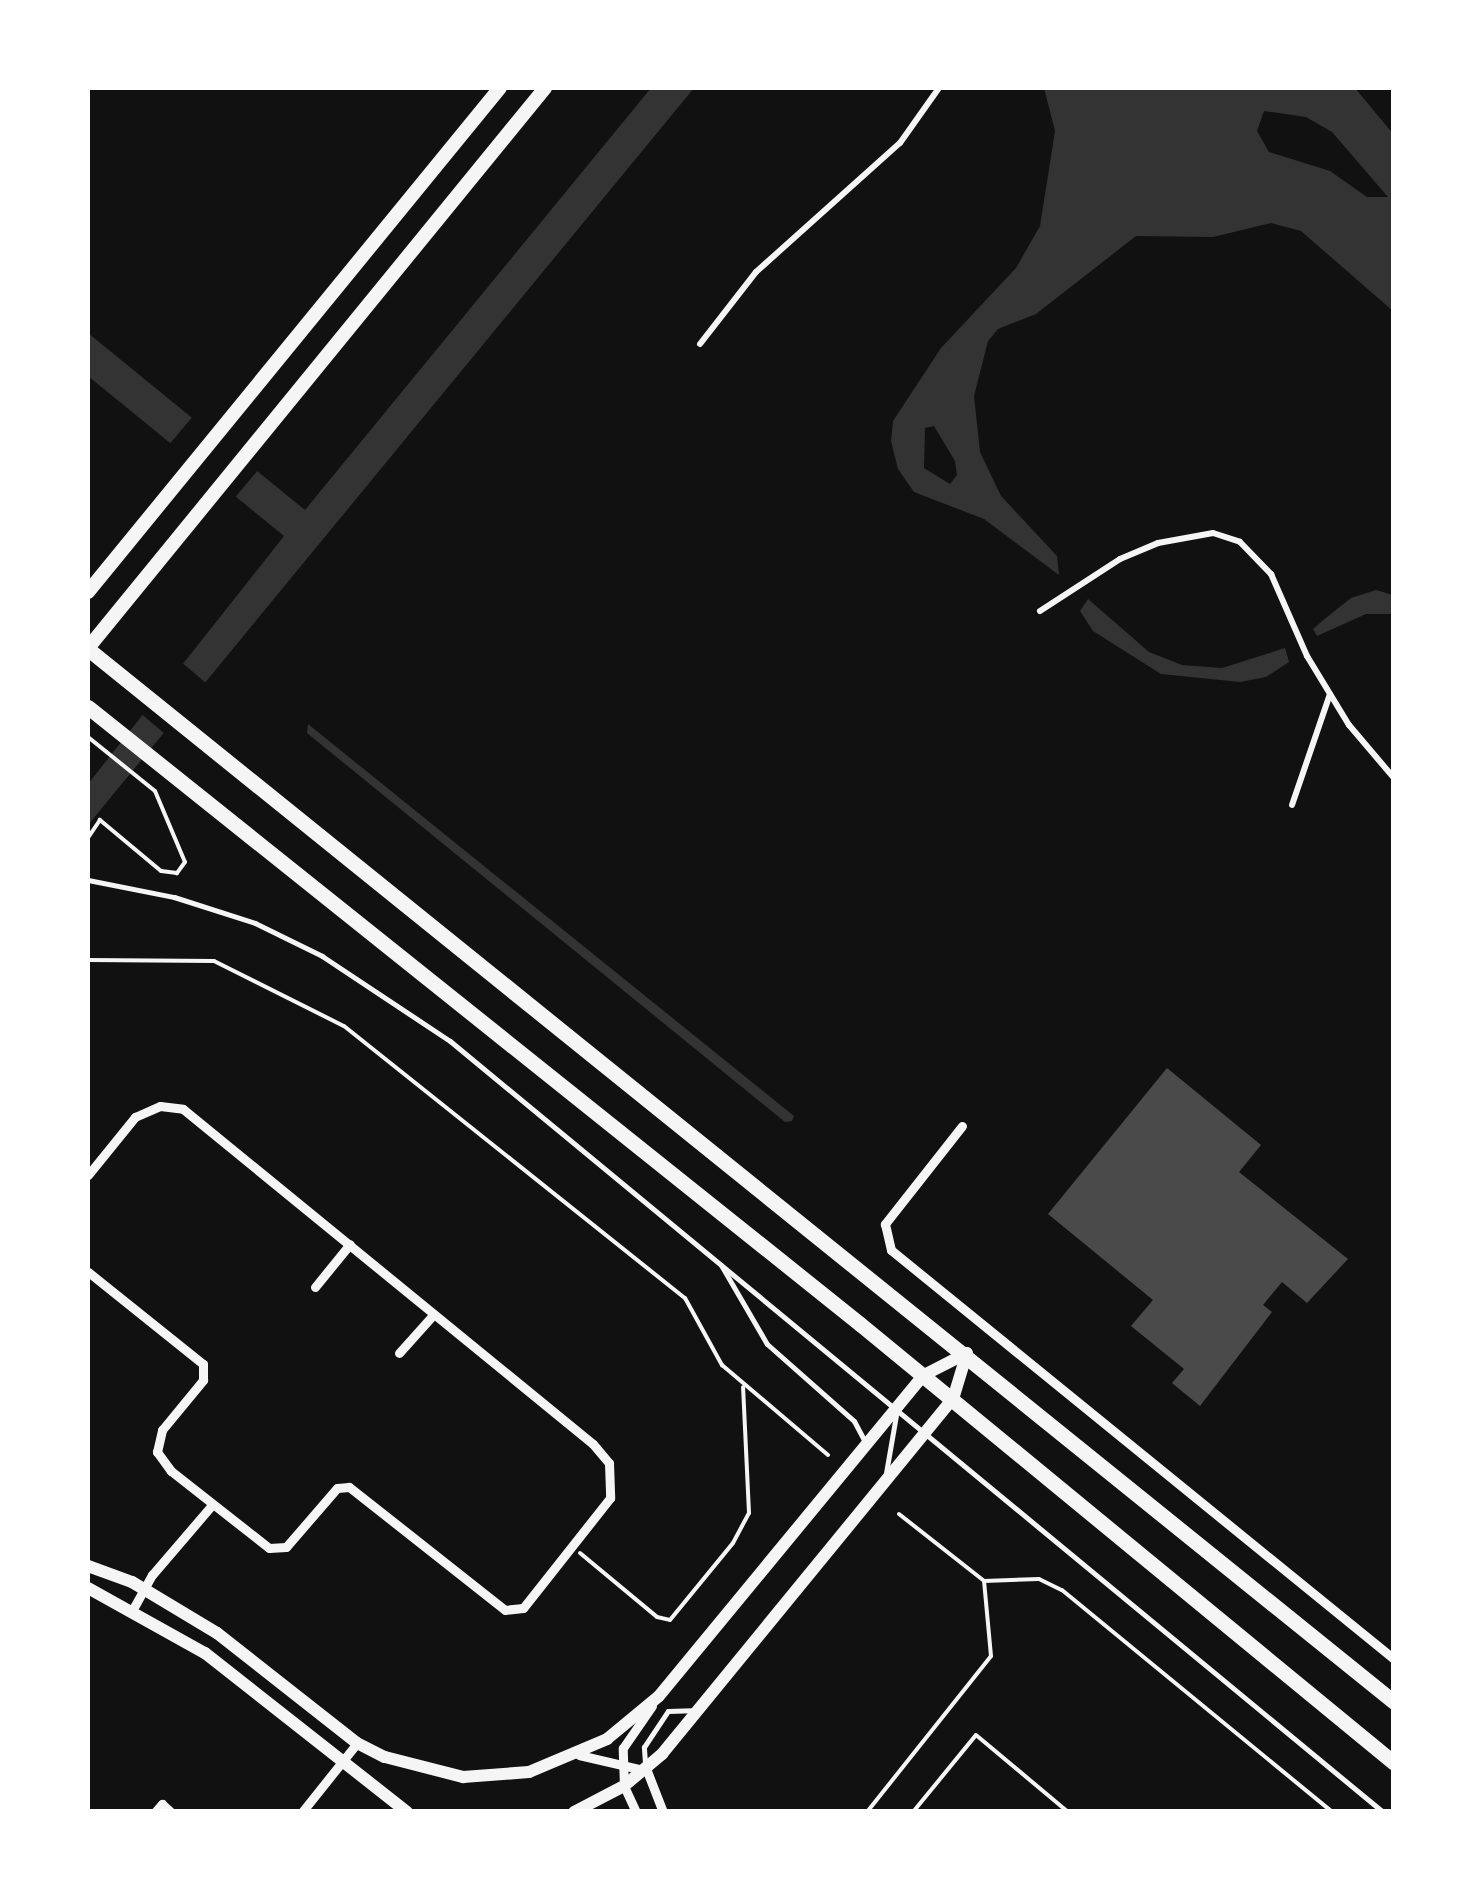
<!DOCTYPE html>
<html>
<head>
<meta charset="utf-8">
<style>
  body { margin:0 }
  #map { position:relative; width:1481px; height:1899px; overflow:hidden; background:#111; font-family:"Libre Baskerville",serif }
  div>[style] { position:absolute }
  .water>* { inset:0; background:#333 }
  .pier>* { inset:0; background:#111 }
  .building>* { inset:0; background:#4a4a4a }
  .path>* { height:4px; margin:-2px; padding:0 2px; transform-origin:2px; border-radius:2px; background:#f5f5f5 }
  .service>* { height:5px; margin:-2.5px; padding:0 2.5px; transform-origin:2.5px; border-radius:2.5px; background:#f5f5f5 }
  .pedestrian>* { height:6px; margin:-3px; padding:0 3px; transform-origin:3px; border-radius:3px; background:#f5f5f5 }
  .minor>* { height:9px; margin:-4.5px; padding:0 4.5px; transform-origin:4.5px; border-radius:4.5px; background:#f5f5f5 }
  .secondary>* { height:12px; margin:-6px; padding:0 6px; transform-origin:6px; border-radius:6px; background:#f5f5f5 }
  .primary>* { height:14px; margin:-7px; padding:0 7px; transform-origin:7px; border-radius:7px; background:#f5f5f5 }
  .trunk>* { height:15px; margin:-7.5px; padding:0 7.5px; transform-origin:7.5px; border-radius:7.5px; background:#f5f5f5 }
  span { translate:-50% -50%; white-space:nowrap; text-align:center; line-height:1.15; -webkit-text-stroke:8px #fff; paint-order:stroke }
  .frame { position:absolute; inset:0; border:90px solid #fff; pointer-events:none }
</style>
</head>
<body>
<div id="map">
  <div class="water">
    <div style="clip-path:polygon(651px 88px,694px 88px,88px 825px,88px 784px,284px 536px,88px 376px,88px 333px,305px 510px)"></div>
    <div style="clip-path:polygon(evenodd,1044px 88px,1355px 88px,1394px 135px,1393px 311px,1301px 231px,1271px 223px,1213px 237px,1136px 236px,1036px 314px,998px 329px,988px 341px,974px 396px,980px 452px,1001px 496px,1057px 556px,1059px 575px,984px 519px,914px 492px,898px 469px,891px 441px,893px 421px,941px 348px,1016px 268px,1040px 226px,1055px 131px,1044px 88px,1264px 111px,1306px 117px,1332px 132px,1388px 197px,1367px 197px,1330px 171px,1269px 152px,1257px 131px,1264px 111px,1044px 88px,934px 426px,955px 461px,957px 475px,950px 484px,924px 468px,925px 428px,934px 426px)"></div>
    <div style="clip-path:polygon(1376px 590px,1393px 595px,1393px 614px,1366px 614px,1317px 636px,1313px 629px,1327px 617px,1351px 598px)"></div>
    <div style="clip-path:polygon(1088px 599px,1149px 652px,1182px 665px,1222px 668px,1285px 648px,1289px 662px,1266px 677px,1240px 682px,1161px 674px,1093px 631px,1080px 611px)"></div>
    <div style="clip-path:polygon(308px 724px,794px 1116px,792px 1121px,785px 1122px,307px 733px)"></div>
  </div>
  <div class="pier">
    <div style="clip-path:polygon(194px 415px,259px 469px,233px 500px,167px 447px)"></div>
    <div style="clip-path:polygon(180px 661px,206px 683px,165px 734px,139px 712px)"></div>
  </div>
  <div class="building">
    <div style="clip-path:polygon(1167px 1068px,1261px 1145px,1239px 1172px,1348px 1259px,1307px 1303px,1282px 1282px,1263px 1305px,1272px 1312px,1200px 1406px,1172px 1383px,1184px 1369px,1131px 1326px,1153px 1300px,1048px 1214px)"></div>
  </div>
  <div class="path">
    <div style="left:88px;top:737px;width:86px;rotate:38.9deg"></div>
    <div style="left:155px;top:791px;width:77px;rotate:67.1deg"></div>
    <div style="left:185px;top:862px;width:14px;rotate:126deg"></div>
    <div style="left:177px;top:873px;width:16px;rotate:-173deg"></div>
    <div style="left:161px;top:871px;width:80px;rotate:-140.1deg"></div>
    <div style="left:100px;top:820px;width:22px;rotate:124deg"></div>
    <div style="left:88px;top:960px;width:126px;rotate:0.5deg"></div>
    <div style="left:214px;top:961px;width:145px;rotate:26.6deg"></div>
    <div style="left:344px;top:1026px;width:436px;rotate:38.6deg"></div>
    <div style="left:685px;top:1298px;width:77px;rotate:61.1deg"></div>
    <div style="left:722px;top:1365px;width:139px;rotate:40.3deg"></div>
    <div style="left:899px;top:1514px;width:108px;rotate:38.2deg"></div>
    <div style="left:984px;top:1581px;width:55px;rotate:-2.1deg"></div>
    <div style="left:1039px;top:1579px;width:25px;rotate:26deg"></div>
    <div style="left:1062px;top:1590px;width:350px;rotate:39.4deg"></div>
    <div style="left:580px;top:1553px;width:100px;rotate:39.7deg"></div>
    <div style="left:657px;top:1617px;width:13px;rotate:13deg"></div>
    <div style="left:670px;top:1620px;width:99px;rotate:-50.7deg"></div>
    <div style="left:733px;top:1543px;width:34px;rotate:-62deg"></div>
    <div style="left:749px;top:1513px;width:126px;rotate:-92.7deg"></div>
    <div style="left:867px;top:1812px;width:199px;rotate:-51.5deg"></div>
    <div style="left:991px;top:1656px;width:75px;rotate:-95.3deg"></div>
    <div style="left:913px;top:1812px;width:99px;rotate:-50.7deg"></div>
    <div style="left:976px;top:1735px;width:120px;rotate:39.9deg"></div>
  </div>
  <div class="service">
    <div style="left:88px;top:880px;width:88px;rotate:11.2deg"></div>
    <div style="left:174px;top:897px;width:85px;rotate:17.8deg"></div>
    <div style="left:255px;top:923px;width:75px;rotate:26.2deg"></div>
    <div style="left:322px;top:956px;width:154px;rotate:33.6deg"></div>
    <div style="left:450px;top:1041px;width:1210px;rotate:39.57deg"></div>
    <div style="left:721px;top:1265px;width:91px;rotate:59.8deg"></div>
    <div style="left:767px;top:1344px;width:116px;rotate:41.5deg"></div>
    <div style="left:854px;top:1421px;width:26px;rotate:62deg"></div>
    <div style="left:886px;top:1473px;width:59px;rotate:-80.2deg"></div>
    <div style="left:645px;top:1763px;width:16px;rotate:-94deg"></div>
    <div style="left:644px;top:1747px;width:43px;rotate:-56.3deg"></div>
    <div style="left:668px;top:1711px;width:24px;rotate:-2deg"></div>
  </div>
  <div class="pedestrian">
    <div style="left:700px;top:344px;width:91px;rotate:-52.1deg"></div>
    <div style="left:756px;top:272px;width:193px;rotate:-41.9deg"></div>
    <div style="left:900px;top:143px;width:67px;rotate:-54.7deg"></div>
    <div style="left:1040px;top:611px;width:95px;rotate:-33deg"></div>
    <div style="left:1120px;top:559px;width:41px;rotate:-22.8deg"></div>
    <div style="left:1158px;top:543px;width:56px;rotate:-10.3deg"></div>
    <div style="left:1213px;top:533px;width:28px;rotate:18deg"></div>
    <div style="left:1240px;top:542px;width:45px;rotate:45.9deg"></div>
    <div style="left:1271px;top:574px;width:90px;rotate:66.3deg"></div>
    <div style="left:1307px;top:656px;width:81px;rotate:58.7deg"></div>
    <div style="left:1349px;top:725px;width:70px;rotate:49.7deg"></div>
    <div style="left:1292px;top:805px;width:117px;rotate:-71.1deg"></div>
  </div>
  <div class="minor">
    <div style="left:962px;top:1126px;width:125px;rotate:128.2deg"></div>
    <div style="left:885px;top:1224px;width:27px;rotate:77deg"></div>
    <div style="left:891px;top:1250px;width:648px;rotate:39.12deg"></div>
    <div style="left:88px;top:1175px;width:75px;rotate:-51deg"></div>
    <div style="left:135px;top:1117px;width:27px;rotate:-24deg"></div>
    <div style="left:160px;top:1106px;width:23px;rotate:7deg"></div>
    <div style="left:183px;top:1109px;width:529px;rotate:39.25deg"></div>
    <div style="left:593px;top:1444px;width:25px;rotate:50deg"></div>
    <div style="left:609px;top:1463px;width:35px;rotate:88deg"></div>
    <div style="left:610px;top:1498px;width:140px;rotate:128.3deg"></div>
    <div style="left:523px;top:1608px;width:18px;rotate:174deg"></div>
    <div style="left:505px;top:1610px;width:199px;rotate:-141.7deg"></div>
    <div style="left:349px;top:1487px;width:12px;rotate:175deg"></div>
    <div style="left:337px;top:1488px;width:78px;rotate:130.8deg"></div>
    <div style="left:286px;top:1547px;width:17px;rotate:177deg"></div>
    <div style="left:269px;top:1548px;width:125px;rotate:-141.8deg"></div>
    <div style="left:171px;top:1471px;width:24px;rotate:-126deg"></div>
    <div style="left:157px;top:1452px;width:23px;rotate:-77deg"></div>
    <div style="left:162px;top:1430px;width:65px;rotate:-50.6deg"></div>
    <div style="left:203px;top:1380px;width:16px;rotate:-90deg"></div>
    <div style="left:203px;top:1364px;width:147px;rotate:-141.3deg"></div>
    <div style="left:315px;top:1287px;width:55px;rotate:-50.9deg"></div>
    <div style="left:399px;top:1353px;width:52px;rotate:-48.1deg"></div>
    <div style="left:133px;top:1609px;width:39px;rotate:-61deg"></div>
    <div style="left:152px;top:1575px;width:92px;rotate:-49.4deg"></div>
    <div style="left:579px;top:1755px;width:70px;rotate:13.2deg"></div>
    <div style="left:647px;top:1771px;width:44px;rotate:68.7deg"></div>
    <div style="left:155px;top:1812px;width:11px;rotate:-49deg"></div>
    <div style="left:162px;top:1804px;width:12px;rotate:42deg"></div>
    <div style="left:302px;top:1812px;width:88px;rotate:-51.4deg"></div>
    <div style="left:636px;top:1812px;width:29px;rotate:-115deg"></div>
    <div style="left:624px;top:1786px;width:38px;rotate:-92deg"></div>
    <div style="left:623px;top:1748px;width:51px;rotate:-55.4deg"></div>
  </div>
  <div class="secondary">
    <div style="left:88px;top:1566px;width:47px;rotate:20deg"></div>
    <div style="left:132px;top:1582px;width:99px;rotate:31deg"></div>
    <div style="left:217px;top:1633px;width:178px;rotate:38.2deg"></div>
    <div style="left:357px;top:1743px;width:31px;rotate:27deg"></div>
    <div style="left:385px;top:1757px;width:81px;rotate:14.4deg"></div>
    <div style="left:463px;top:1777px;width:66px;rotate:-4.3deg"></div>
    <div style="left:529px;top:1772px;width:85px;rotate:-22.9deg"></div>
    <div style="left:607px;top:1739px;width:67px;rotate:-39.6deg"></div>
    <div style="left:659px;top:1696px;width:416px;rotate:-50.5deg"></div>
    <div style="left:924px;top:1375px;width:48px;rotate:-27.1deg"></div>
    <div style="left:88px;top:1588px;width:134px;rotate:29.1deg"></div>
    <div style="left:205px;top:1653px;width:257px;rotate:38.2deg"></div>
    <div style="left:574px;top:1812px;width:56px;rotate:-27.5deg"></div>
    <div style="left:624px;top:1786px;width:50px;rotate:-40.1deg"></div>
    <div style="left:662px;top:1754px;width:459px;rotate:-50.7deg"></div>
    <div style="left:953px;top:1399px;width:48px;rotate:-73.1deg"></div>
  </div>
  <div class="primary">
    <div style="left:88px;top:592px;width:651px;rotate:-50.74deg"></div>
    <div style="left:88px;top:648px;width:723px;rotate:-50.78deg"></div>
  </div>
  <div class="trunk">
    <div style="left:88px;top:649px;width:1678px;rotate:38.88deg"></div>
    <div style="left:88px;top:707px;width:988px;rotate:38.63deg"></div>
    <div style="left:860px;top:1324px;width:691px;rotate:39.42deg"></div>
  </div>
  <div class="frame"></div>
</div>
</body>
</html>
